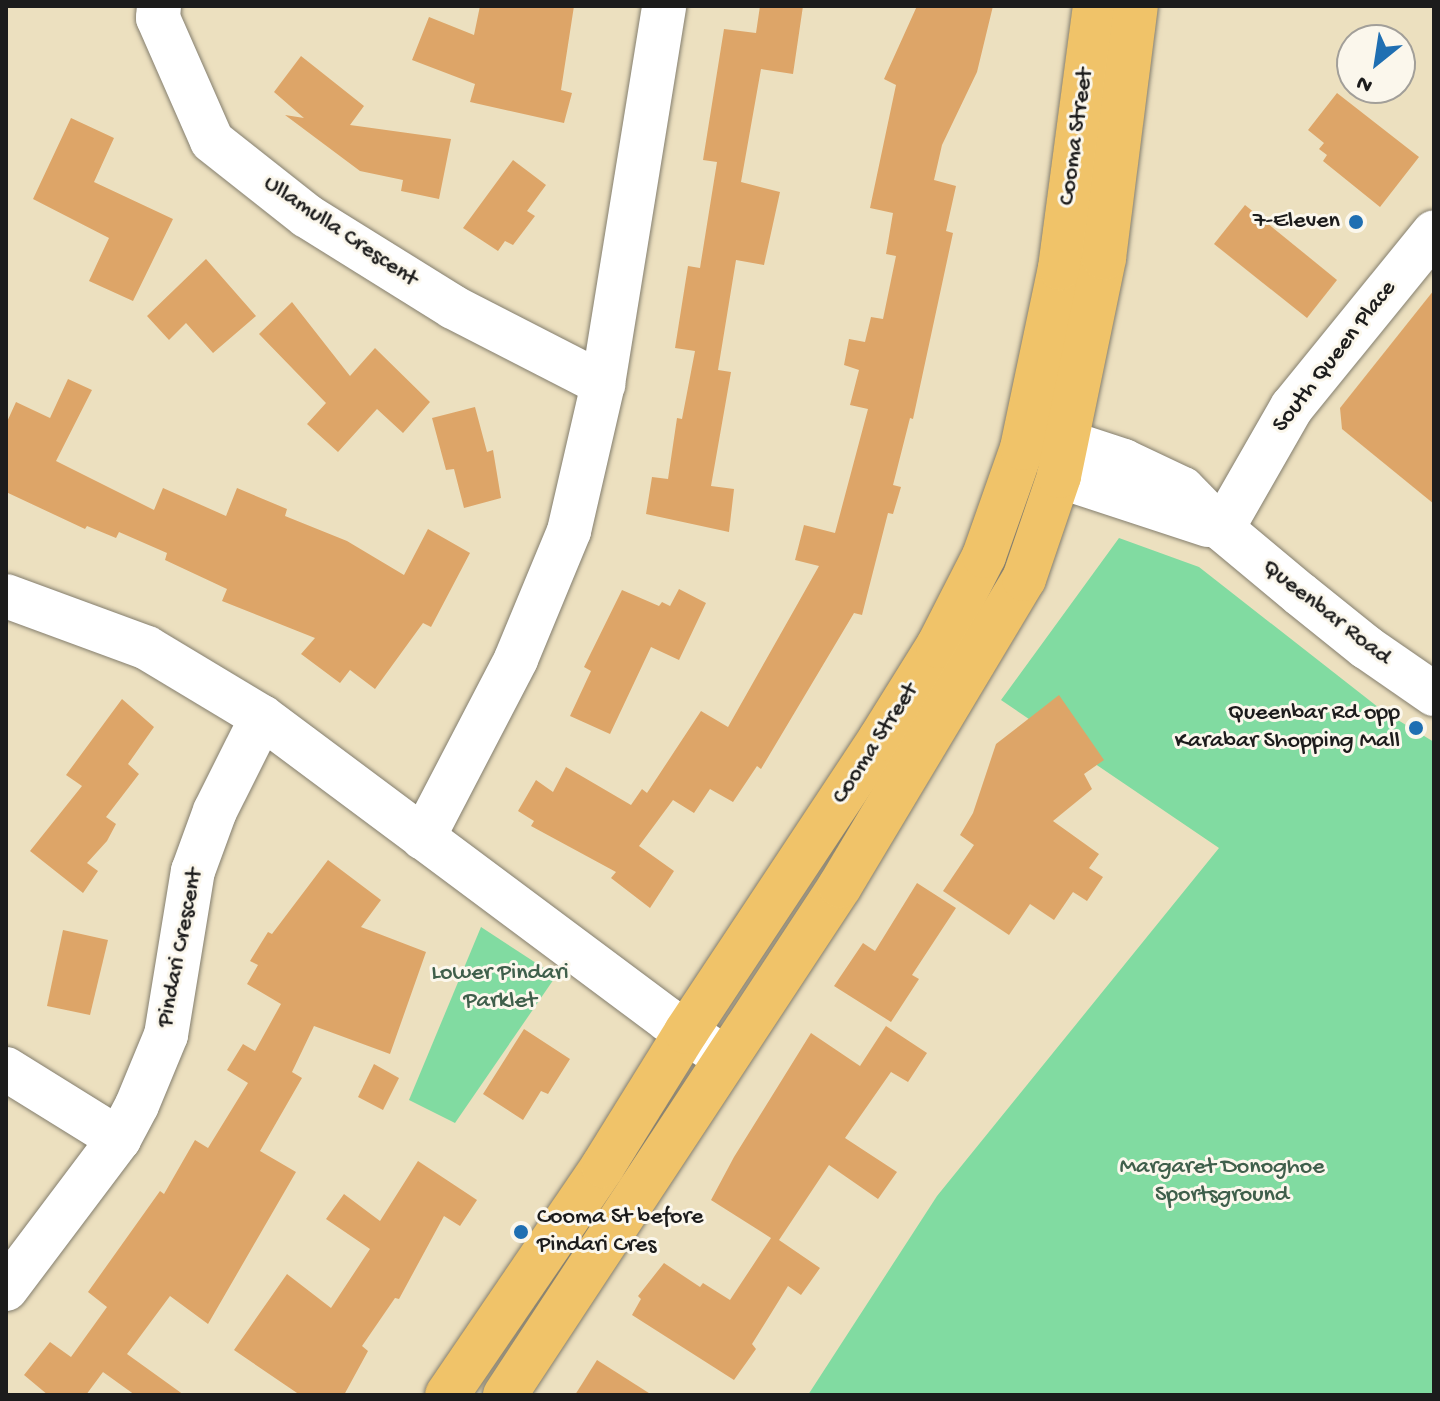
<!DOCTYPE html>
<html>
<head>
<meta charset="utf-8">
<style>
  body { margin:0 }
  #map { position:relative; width:1440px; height:1401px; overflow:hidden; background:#ece0bf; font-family:"Gochi Hand",sans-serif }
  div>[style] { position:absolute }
  .green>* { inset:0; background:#81dba1 }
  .building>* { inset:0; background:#dda568 }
  .roads { filter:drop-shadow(0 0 2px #847e6e) drop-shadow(0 0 2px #847e6e) }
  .minor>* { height:44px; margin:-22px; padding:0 22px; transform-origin:22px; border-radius:22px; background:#fff }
  .major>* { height:44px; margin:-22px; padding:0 22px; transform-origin:22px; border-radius:22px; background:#f0c369 }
  .dots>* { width:22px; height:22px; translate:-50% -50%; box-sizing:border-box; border:4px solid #fbf7ec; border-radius:50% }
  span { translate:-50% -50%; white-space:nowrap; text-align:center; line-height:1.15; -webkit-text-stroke:6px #fbf7ec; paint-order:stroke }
  .street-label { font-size:24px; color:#1c1c1c }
  .poi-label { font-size:24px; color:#1c1c1c }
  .right { translate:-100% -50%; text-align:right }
  .left { translate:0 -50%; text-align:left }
  .park-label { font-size:24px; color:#3f5f4b }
  .frame { position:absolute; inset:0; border:8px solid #1c1c1c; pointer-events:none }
  .north { position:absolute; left:1336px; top:24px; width:80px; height:80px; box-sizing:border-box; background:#fbf7ec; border:2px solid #a29f99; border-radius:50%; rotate:210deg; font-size:22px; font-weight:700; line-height:32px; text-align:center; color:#1c1c1c }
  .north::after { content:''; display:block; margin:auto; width:28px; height:36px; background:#1f6fb2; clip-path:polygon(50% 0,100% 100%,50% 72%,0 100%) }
</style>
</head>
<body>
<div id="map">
  <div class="green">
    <div style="clip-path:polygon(1119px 538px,1199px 567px,1383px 711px,1434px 742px,1434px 1395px,808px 1395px,937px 1196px,1219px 848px,1001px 700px)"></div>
    <div style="clip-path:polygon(481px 927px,556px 976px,455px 1123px,409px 1100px)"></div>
  </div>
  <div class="building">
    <div style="clip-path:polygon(480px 6px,574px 6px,561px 90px,572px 93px,564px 123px,470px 102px,475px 84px,412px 60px,429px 17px,474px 35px)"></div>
    <div style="clip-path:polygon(760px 6px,803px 6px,793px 74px,761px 69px,741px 182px,780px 192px,764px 265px,736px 260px,718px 370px,731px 372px,711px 486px,734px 489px,729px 532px,646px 514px,652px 477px,668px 479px,677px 418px,682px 419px,695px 351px,675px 348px,688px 266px,700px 268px,717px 162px,703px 160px,724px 29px,756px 33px)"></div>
    <div style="clip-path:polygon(917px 6px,993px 6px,977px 72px,942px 145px,934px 180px,956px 186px,946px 231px,953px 233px,913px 419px,910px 418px,893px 485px,901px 487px,893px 514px,888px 513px,862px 615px,854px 613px,761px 769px,757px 766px,733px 802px,710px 789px,694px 813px,673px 800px,639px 846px,674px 871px,650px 908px,611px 878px,616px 872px,531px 826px,534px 821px,518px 811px,536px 780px,553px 792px,566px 767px,631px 805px,642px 789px,647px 793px,701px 711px,728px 727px,819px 566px,795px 560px,804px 525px,835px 533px,868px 409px,850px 405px,859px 370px,844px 365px,849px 339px,865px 342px,871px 317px,883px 319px,896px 256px,886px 254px,893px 213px,870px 208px,896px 85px,884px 79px)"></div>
    <div style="clip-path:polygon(301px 56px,364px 106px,350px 125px,451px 139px,439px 199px,401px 191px,403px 180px,360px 171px,285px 115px,304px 118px,274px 92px)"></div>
    <div style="clip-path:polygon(1337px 93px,1419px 157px,1380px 207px,1323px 161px,1327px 155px,1319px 149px,1324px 143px,1308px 130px)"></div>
    <div style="clip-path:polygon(71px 118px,114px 138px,94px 182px,173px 219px,133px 301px,89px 281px,109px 238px,33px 199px)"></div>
    <div style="clip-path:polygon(513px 160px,546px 185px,527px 211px,535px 216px,513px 245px,505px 241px,498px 251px,463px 228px)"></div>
    <div style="clip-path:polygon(1245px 205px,1337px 280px,1307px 318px,1214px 244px)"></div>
    <div style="clip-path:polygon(206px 259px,256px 316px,213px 353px,186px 323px,169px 340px,147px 316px)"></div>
    <div style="clip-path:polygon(1434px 290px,1434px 504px,1342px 429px,1340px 408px)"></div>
    <div style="clip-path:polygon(292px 302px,350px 376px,375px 348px,430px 402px,403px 433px,377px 409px,338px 452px,307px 424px,326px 403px,259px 334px)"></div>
    <div style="clip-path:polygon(68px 379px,92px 390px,56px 461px,154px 510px,163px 488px,226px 516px,237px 488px,287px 509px,285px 516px,347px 541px,404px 575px,428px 529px,470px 553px,431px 627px,423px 623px,375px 689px,350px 670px,340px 683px,301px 654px,315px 638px,222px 601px,227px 589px,165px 560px,167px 553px,119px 532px,116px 538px,87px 526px,85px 529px,6px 492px,6px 424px,16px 402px,50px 418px)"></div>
    <div style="clip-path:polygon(475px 407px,487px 452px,493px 450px,501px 498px,464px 508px,454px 469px,446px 470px,432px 418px)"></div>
    <div style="clip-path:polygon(679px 589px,706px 603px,679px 660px,651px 647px,610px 734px,570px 716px,591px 671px,584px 667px,622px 590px,659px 606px,662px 602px,670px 606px)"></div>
    <div style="clip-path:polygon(1059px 695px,1104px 760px,1084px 774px,1092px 789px,1053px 821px,1099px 854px,1089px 868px,1103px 877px,1087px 901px,1073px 892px,1054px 920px,1030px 904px,1009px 935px,943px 891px,974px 845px,960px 835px,973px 813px,996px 744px)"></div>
    <div style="clip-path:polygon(122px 699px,154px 727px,128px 764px,139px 774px,106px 817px,116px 824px,107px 841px,87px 863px,98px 871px,83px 893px,30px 851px,82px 786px,66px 775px)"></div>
    <div style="clip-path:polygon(328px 860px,381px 900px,361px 927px,426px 952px,390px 1054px,314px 1026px,292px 1072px,302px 1078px,260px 1151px,296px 1172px,208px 1324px,170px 1296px,127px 1354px,184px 1395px,135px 1395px,103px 1372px,86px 1395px,48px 1395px,24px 1375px,50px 1342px,71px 1357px,107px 1307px,88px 1292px,160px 1191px,164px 1194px,195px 1140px,208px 1148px,248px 1083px,227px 1070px,243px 1044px,255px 1051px,281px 1004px,247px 984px,258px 965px,250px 961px,268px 932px,272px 934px)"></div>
    <div style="clip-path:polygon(917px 883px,956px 908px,912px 975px,919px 979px,891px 1022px,834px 986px,863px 943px,875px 951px)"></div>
    <div style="clip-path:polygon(63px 930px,108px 940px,90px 1015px,47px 1006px)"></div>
    <div style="clip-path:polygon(886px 1026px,927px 1053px,908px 1082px,891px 1072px,845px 1138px,897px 1172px,878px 1199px,829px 1165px,779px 1240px,820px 1268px,801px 1295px,788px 1286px,752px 1344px,756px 1349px,734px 1380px,632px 1315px,641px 1299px,638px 1296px,664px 1263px,700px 1287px,703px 1283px,730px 1300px,771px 1238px,711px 1200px,734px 1157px,811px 1033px,860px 1066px)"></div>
    <div style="clip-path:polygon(524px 1029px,570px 1059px,548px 1094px,541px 1091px,523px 1120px,483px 1094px)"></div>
    <div style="clip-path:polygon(374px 1064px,399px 1078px,383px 1110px,358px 1097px)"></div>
    <div style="clip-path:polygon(418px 1161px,477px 1200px,460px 1226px,444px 1216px,399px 1299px,395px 1298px,362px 1346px,368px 1351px,344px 1395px,300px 1395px,234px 1350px,287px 1274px,331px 1308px,370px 1249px,326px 1219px,344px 1194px,380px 1221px)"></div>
    <div style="clip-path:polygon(597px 1360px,652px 1395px,575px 1395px)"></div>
  </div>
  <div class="roads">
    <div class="minor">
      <div style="left:159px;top:6px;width:12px;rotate:95deg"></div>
      <div style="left:158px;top:18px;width:134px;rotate:66.3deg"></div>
      <div style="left:212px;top:141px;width:121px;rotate:38.3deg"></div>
      <div style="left:307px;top:216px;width:172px;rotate:31.9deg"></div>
      <div style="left:453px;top:307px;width:169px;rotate:27.2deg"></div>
      <div style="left:1066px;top:442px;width:61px;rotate:18.1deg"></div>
      <div style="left:1124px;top:461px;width:65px;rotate:25.4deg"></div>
      <div style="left:1183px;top:489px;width:56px;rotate:45.7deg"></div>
      <div style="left:1222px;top:529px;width:102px;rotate:39.8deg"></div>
      <div style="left:1300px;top:594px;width:85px;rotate:38.8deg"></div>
      <div style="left:1366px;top:647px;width:83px;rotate:34.7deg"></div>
      <div style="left:1059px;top:476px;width:157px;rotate:18.2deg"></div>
      <div style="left:1222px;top:529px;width:141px;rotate:-60.2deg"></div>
      <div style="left:1292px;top:407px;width:225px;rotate:-50.9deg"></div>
      <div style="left:6px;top:596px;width:150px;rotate:20.2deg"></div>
      <div style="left:147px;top:648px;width:134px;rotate:31deg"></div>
      <div style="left:262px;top:717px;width:507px;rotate:36.73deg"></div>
      <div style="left:668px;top:1020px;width:69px;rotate:33.7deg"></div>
      <div style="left:423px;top:838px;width:202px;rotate:-62.5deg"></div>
      <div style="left:516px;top:659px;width:139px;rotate:-67.5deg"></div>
      <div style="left:569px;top:531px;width:151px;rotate:-77deg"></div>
      <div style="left:603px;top:384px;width:383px;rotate:-80.8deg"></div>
      <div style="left:6px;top:1069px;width:133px;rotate:31.8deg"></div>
      <div style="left:6px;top:1289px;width:188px;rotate:-53deg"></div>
      <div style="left:119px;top:1139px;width:38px;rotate:-62deg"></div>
      <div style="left:137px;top:1105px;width:76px;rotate:-67.5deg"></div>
      <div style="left:166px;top:1035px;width:166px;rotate:-80.7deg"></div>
      <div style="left:193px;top:871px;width:64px;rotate:-69.9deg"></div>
      <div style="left:215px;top:811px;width:105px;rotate:-63.4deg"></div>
    </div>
    <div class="major">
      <div style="left:447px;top:1395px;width:277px;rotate:-55.7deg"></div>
      <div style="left:603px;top:1166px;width:158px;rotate:-58.2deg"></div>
      <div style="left:686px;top:1032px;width:351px;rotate:-56.5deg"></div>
      <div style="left:880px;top:739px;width:110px;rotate:-58.1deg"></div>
      <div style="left:938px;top:646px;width:101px;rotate:-62.9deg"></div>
      <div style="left:984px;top:556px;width:114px;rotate:-70.6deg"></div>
      <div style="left:1022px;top:448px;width:184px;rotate:-78.1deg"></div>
      <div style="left:1060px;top:268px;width:264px;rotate:-82.4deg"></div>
      <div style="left:505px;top:1395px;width:609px;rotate:-56.65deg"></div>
      <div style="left:840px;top:886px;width:358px;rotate:-59.1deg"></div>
      <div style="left:1024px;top:579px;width:109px;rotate:-71.2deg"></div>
      <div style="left:1059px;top:476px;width:223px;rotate:-78.3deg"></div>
      <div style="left:1104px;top:258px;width:254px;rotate:-82.8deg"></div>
    </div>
  </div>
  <div class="dots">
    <div style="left:1356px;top:222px;background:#1f6fb2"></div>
    <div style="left:1416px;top:728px;background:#1f6fb2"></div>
    <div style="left:521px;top:1232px;background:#1f6fb2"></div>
  </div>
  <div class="street-label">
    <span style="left:1077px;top:137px;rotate:-82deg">Cooma Street</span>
    <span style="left:340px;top:232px;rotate:34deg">Ullamulla Crescent</span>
    <span style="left:1335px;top:357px;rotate:-52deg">South Queen Place</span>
    <span style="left:1326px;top:613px;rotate:38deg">Queenbar Road</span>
    <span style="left:876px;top:744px;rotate:-57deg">Cooma Street</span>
    <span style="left:181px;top:948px;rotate:-79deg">Pindari Crescent</span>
  </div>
  <div class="poi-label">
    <span class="right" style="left:1340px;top:222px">7-Eleven</span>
    <span class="right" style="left:1400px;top:728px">Queenbar Rd opp<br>Karabar Shopping Mall</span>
    <span class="left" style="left:537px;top:1232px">Cooma St before<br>Pindari Cres</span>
  </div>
  <div class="park-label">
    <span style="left:500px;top:988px">Lower Pindari<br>Parklet</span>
    <span style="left:1222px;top:1182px">Margaret Donoghoe<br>Sportsground</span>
  </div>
  <div class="frame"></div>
  <div class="north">N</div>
</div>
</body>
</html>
